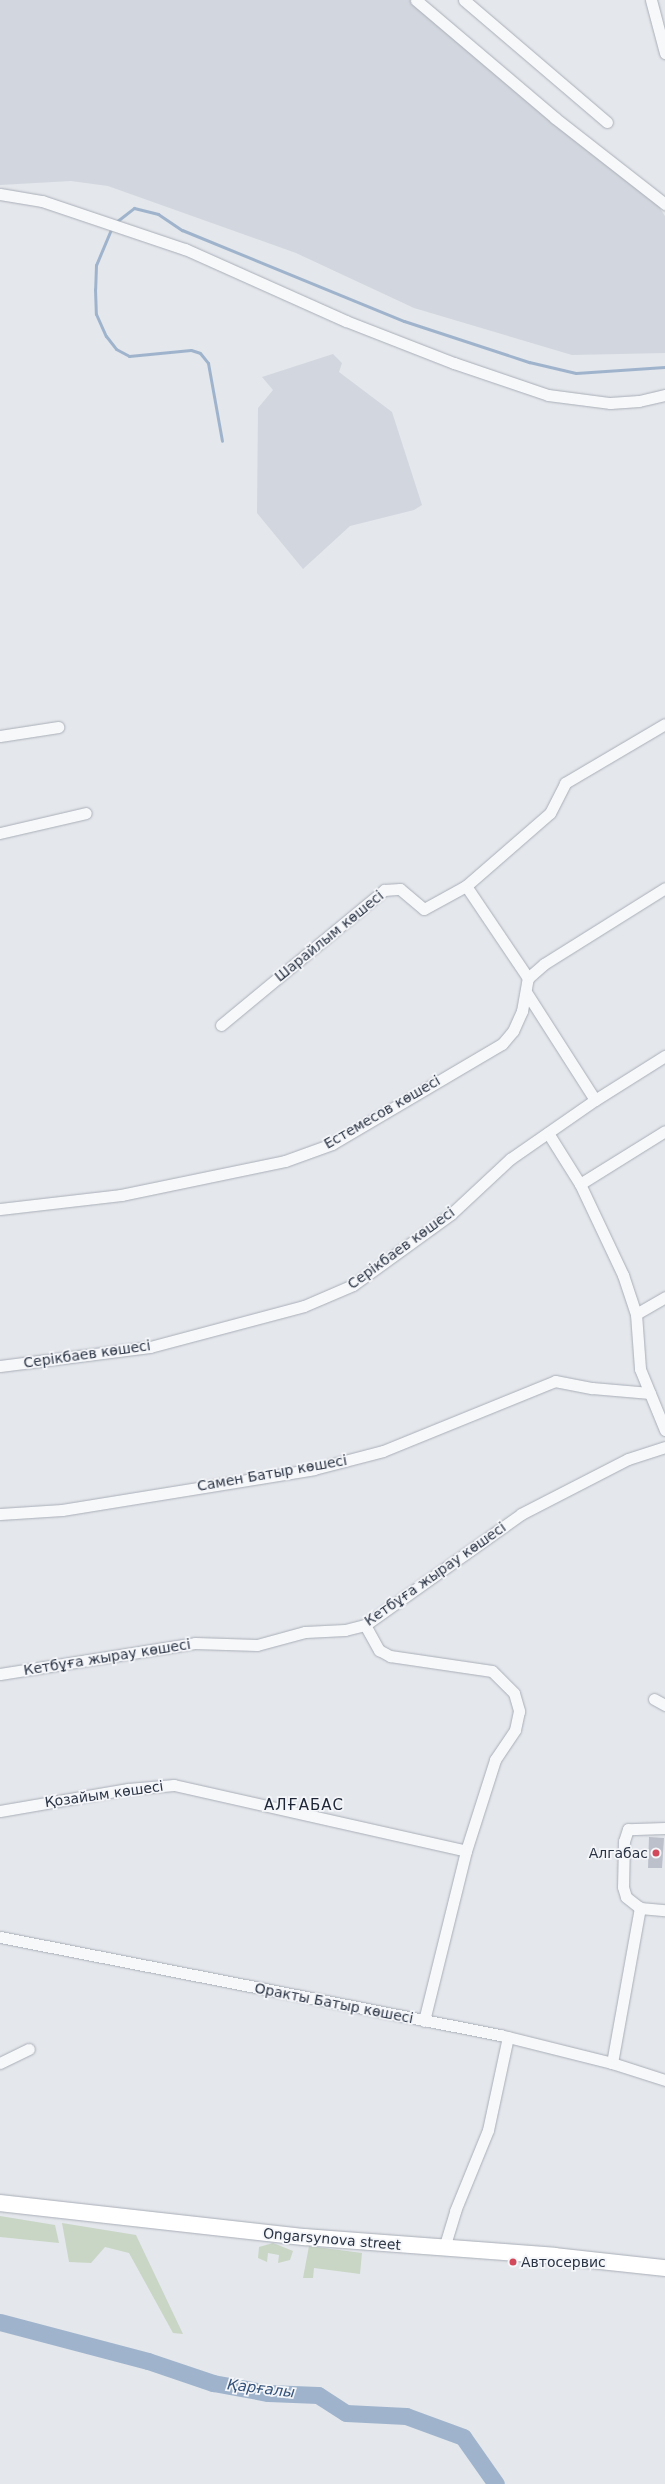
<!DOCTYPE html>
<html>
<head>
<meta charset="utf-8">
<style>
  body { margin:0 }
  #map { position:relative; width:665px; height:2484px; overflow:hidden; background:#e4e7ec; font-family:"DejaVu Sans",sans-serif }
  div>[style] { position:absolute }
  .built>* { inset:0; background:#d2d6de }
  .green>* { inset:0; background:#c9d6c5 }
  .stream>* { height:3px; margin:-1.5px; padding:0 1.5px; transform-origin:1.5px; border-radius:1.5px; background:#9fb4cc }
  .river>* { height:17px; margin:-8.5px; padding:0 8.5px; transform-origin:8.5px; border-radius:8.5px; background:#9fb4cc }
  .building>* { inset:0; background:#bbc0ca }
  .roads { filter:drop-shadow(0 0 1px #a9aeb7) drop-shadow(0 0 1px #a9aeb7) }
  .street>* { height:11px; margin:-5.5px; padding:0 5.5px; transform-origin:5.5px; border-radius:5.5px; background:#f7f8fa }
  .secondary>* { height:16px; margin:-8px; padding:0 8px; transform-origin:8px; border-radius:8px; background:#fff }
  .dots>* { width:11px; height:11px; translate:-50% -50%; box-sizing:border-box; border:2px solid #f4f6f9; border-radius:50% }
  span { translate:-50% -50%; white-space:nowrap; text-align:center; line-height:1.15; -webkit-text-stroke:3.5px #f4f6f9; paint-order:stroke }
  .street-label { font-size:14px; color:#2b3445 }
  .poi-label { font-size:14px; color:#2b3445 }
  .right { translate:-100% -50%; text-align:right }
  .left { translate:0 -50%; text-align:left }
  .neighbourhood-label { font-size:15px; color:#1d2536; letter-spacing:1px }
  .water-label { font-size:15px; color:#34527a; font-style:italic }
</style>
</head>
<body>
<div id="map">
  <div class="built">
    <div style="clip-path:polygon(0 0,411px 0,547px 117px,655px 201px,665px 216px,665px 353px,572px 355px,414px 308px,296px 253px,108px 186px,71px 181px,0 185px)"></div>
    <div style="clip-path:polygon(333px 354px,342px 363px,339px 372px,392px 412px,422px 505px,414px 510px,350px 526px,303px 569px,257px 513px,258px 408px,273px 390px,262px 377px)"></div>
  </div>
  <div class="green">
    <div style="clip-path:polygon(0 2216px,55px 2225px,59px 2243px,0 2237px)"></div>
    <div style="clip-path:polygon(62px 2223px,136px 2235px,183px 2334px,173px 2333px,129px 2253px,105px 2247px,91px 2263px,69px 2262px)"></div>
    <div style="clip-path:polygon(273px 2243px,293px 2251px,290px 2260px,278px 2263px,279px 2255px,268px 2253px,267px 2262px,258px 2258px,259px 2247px)"></div>
    <div style="clip-path:polygon(309px 2246px,362px 2253px,360px 2274px,314px 2268px,313px 2278px,303px 2278px)"></div>
  </div>
  <div class="stream">
    <div style="left:116px;top:222px;width:23px;rotate:-38deg"></div>
    <div style="left:134px;top:208px;width:25px;rotate:14deg"></div>
    <div style="left:158px;top:214px;width:29px;rotate:34deg"></div>
    <div style="left:182px;top:230px;width:240px;rotate:22.3deg"></div>
    <div style="left:404px;top:321px;width:132px;rotate:18.2deg"></div>
    <div style="left:529px;top:362px;width:48px;rotate:13.2deg"></div>
    <div style="left:576px;top:373px;width:89px;rotate:-3.9deg"></div>
    <div style="left:112px;top:227px;width:41px;rotate:112.8deg"></div>
    <div style="left:96px;top:265px;width:24px;rotate:92deg"></div>
    <div style="left:95px;top:289px;width:25px;rotate:88deg"></div>
    <div style="left:96px;top:314px;width:24px;rotate:66deg"></div>
    <div style="left:106px;top:336px;width:16px;rotate:52deg"></div>
    <div style="left:116px;top:349px;width:15px;rotate:28deg"></div>
    <div style="left:129px;top:356px;width:62px;rotate:-5.5deg"></div>
    <div style="left:191px;top:350px;width:9px;rotate:18deg"></div>
    <div style="left:200px;top:353px;width:13px;rotate:51deg"></div>
    <div style="left:208px;top:363px;width:79px;rotate:79.8deg"></div>
  </div>
  <div class="river">
    <div style="left:0;top:2322px;width:153px;rotate:14.8deg"></div>
    <div style="left:148px;top:2361px;width:69px;rotate:18.7deg"></div>
    <div style="left:213px;top:2383px;width:56px;rotate:10.3deg"></div>
    <div style="left:268px;top:2393px;width:50px;rotate:2.3deg"></div>
    <div style="left:318px;top:2395px;width:33px;rotate:33deg"></div>
    <div style="left:346px;top:2413px;width:60px;rotate:2.9deg"></div>
    <div style="left:406px;top:2416px;width:61px;rotate:20.2deg"></div>
    <div style="left:463px;top:2437px;width:57px;rotate:54.9deg"></div>
  </div>
  <div class="building">
    <div style="clip-path:polygon(649px 1837px,664px 1838px,662px 1868px,648px 1868px)"></div>
  </div>
  <div class="roads">
    <div class="street">
      <div style="left:416px;top:0;width:182px;rotate:40.3deg"></div>
      <div style="left:555px;top:118px;width:140px;rotate:38deg"></div>
      <div style="left:464px;top:0;width:188px;rotate:40.5deg"></div>
      <div style="left:651px;top:0;width:55px;rotate:75.2deg"></div>
      <div style="left:0;top:194px;width:43px;rotate:9.5deg"></div>
      <div style="left:42px;top:201px;width:151px;rotate:18.6deg"></div>
      <div style="left:185px;top:249px;width:176px;rotate:24.1deg"></div>
      <div style="left:346px;top:321px;width:116px;rotate:21.3deg"></div>
      <div style="left:454px;top:363px;width:99px;rotate:18.8deg"></div>
      <div style="left:548px;top:395px;width:63px;rotate:7.4deg"></div>
      <div style="left:610px;top:403px;width:29px;rotate:-4deg"></div>
      <div style="left:639px;top:401px;width:27px;rotate:-13deg"></div>
      <div style="left:0;top:736px;width:59px;rotate:-8.8deg"></div>
      <div style="left:0;top:833px;width:88px;rotate:-13.1deg"></div>
      <div style="left:466px;top:886px;width:111px;rotate:56deg"></div>
      <div style="left:526px;top:992px;width:128px;rotate:57.4deg"></div>
      <div style="left:221px;top:1025px;width:212px;rotate:-39.6deg"></div>
      <div style="left:384px;top:890px;width:16px;rotate:-4deg"></div>
      <div style="left:400px;top:889px;width:31px;rotate:40deg"></div>
      <div style="left:424px;top:909px;width:48px;rotate:-28.7deg"></div>
      <div style="left:466px;top:886px;width:111px;rotate:-41deg"></div>
      <div style="left:550px;top:813px;width:34px;rotate:-63deg"></div>
      <div style="left:565px;top:783px;width:116px;rotate:-30.5deg"></div>
      <div style="left:548px;top:1133px;width:60px;rotate:57.9deg"></div>
      <div style="left:580px;top:1184px;width:101px;rotate:64.7deg"></div>
      <div style="left:623px;top:1275px;width:41px;rotate:71.6deg"></div>
      <div style="left:636px;top:1314px;width:55px;rotate:85.8deg"></div>
      <div style="left:640px;top:1369px;width:66px;rotate:67.7deg"></div>
      <div style="left:580px;top:1184px;width:100px;rotate:-31.9deg"></div>
      <div style="left:0;top:1209px;width:122px;rotate:-6.6deg"></div>
      <div style="left:121px;top:1195px;width:167px;rotate:-11.7deg"></div>
      <div style="left:285px;top:1161px;width:50px;rotate:-19.9deg"></div>
      <div style="left:332px;top:1144px;width:197px;rotate:-30.5deg"></div>
      <div style="left:502px;top:1044px;width:17px;rotate:-50deg"></div>
      <div style="left:513px;top:1031px;width:22px;rotate:-66deg"></div>
      <div style="left:522px;top:1011px;width:34px;rotate:-80deg"></div>
      <div style="left:528px;top:978px;width:21px;rotate:-41deg"></div>
      <div style="left:544px;top:964px;width:143px;rotate:-32.1deg"></div>
      <div style="left:636px;top:1314px;width:34px;rotate:-30deg"></div>
      <div style="left:0;top:1366px;width:151px;rotate:-7.2deg"></div>
      <div style="left:150px;top:1347px;width:159px;rotate:-14.9deg"></div>
      <div style="left:304px;top:1306px;width:53px;rotate:-23.2deg"></div>
      <div style="left:353px;top:1285px;width:121px;rotate:-35.9deg"></div>
      <div style="left:451px;top:1214px;width:81px;rotate:-43deg"></div>
      <div style="left:510px;top:1159px;width:103px;rotate:-34.8deg"></div>
      <div style="left:595px;top:1100px;width:83px;rotate:-32.2deg"></div>
      <div style="left:0;top:1514px;width:62px;rotate:-3.7deg"></div>
      <div style="left:62px;top:1510px;width:255px;rotate:-9.2deg"></div>
      <div style="left:314px;top:1469px;width:71px;rotate:-14.6deg"></div>
      <div style="left:383px;top:1451px;width:186px;rotate:-22.1deg"></div>
      <div style="left:555px;top:1381px;width:38px;rotate:11deg"></div>
      <div style="left:592px;top:1388px;width:58px;rotate:4.9deg"></div>
      <div style="left:365px;top:1625px;width:29px;rotate:61deg"></div>
      <div style="left:379px;top:1650px;width:13px;rotate:29deg"></div>
      <div style="left:390px;top:1656px;width:103px;rotate:8.4deg"></div>
      <div style="left:492px;top:1671px;width:31px;rotate:45deg"></div>
      <div style="left:514px;top:1693px;width:19px;rotate:74deg"></div>
      <div style="left:519px;top:1711px;width:19px;rotate:102deg"></div>
      <div style="left:515px;top:1730px;width:36px;rotate:124deg"></div>
      <div style="left:495px;top:1760px;width:96px;rotate:107.7deg"></div>
      <div style="left:466px;top:1851px;width:175px;rotate:103.9deg"></div>
      <div style="left:0;top:1674px;width:197px;rotate:-9deg"></div>
      <div style="left:195px;top:1643px;width:62px;rotate:1.8deg"></div>
      <div style="left:257px;top:1645px;width:50px;rotate:-15.2deg"></div>
      <div style="left:305px;top:1632px;width:40px;rotate:-2.9deg"></div>
      <div style="left:345px;top:1630px;width:21px;rotate:-14deg"></div>
      <div style="left:365px;top:1625px;width:191px;rotate:-35.4deg"></div>
      <div style="left:521px;top:1514px;width:120px;rotate:-27.2deg"></div>
      <div style="left:628px;top:1459px;width:39px;rotate:-18deg"></div>
      <div style="left:654px;top:1699px;width:13px;rotate:29deg"></div>
      <div style="left:0;top:1811px;width:130px;rotate:-9.8deg"></div>
      <div style="left:128px;top:1789px;width:46px;rotate:-5deg"></div>
      <div style="left:174px;top:1785px;width:299px;rotate:12.7deg"></div>
      <div style="left:665px;top:1828px;width:37px;rotate:178deg"></div>
      <div style="left:628px;top:1829px;width:13px;rotate:108deg"></div>
      <div style="left:624px;top:1841px;width:46px;rotate:91.2deg"></div>
      <div style="left:623px;top:1887px;width:10px;rotate:73deg"></div>
      <div style="left:626px;top:1897px;width:18px;rotate:38deg"></div>
      <div style="left:640px;top:1908px;width:25px;rotate:5deg"></div>
      <div style="left:0;top:1937px;width:510px;rotate:11.09deg"></div>
      <div style="left:500px;top:2035px;width:115px;rotate:14deg"></div>
      <div style="left:612px;top:2063px;width:56px;rotate:17.8deg"></div>
      <div style="left:0;top:2063px;width:32px;rotate:-26deg"></div>
      <div style="left:612px;top:2063px;width:158px;rotate:-79.8deg"></div>
      <div style="left:444px;top:2248px;width:39px;rotate:-73deg"></div>
      <div style="left:455px;top:2211px;width:87px;rotate:-67.8deg"></div>
      <div style="left:488px;top:2130px;width:95px;rotate:-77.9deg"></div>
    </div>
    <div class="secondary">
      <div style="left:0;top:2203px;width:306px;rotate:6.4deg"></div>
      <div style="left:304px;top:2237px;width:251px;rotate:4.3deg"></div>
      <div style="left:554px;top:2256px;width:112px;rotate:6.2deg"></div>
    </div>
  </div>
  <div class="dots">
    <div style="left:656px;top:1853px;background:#d1495b"></div>
    <div style="left:513px;top:2262px;background:#d1495b"></div>
  </div>
  <div class="street-label">
    <span style="left:329px;top:936px;rotate:-39deg">Шарайлым көшесі</span>
    <span style="left:382px;top:1112px;rotate:-30deg">Естемесов көшесі</span>
    <span style="left:401px;top:1248px;rotate:-36deg">Серікбаев көшесі</span>
    <span style="left:87px;top:1354px;rotate:-8deg">Серікбаев көшесі</span>
    <span style="left:272px;top:1473px;rotate:-10deg">Самен Батыр көшесі</span>
    <span style="left:435px;top:1574px;rotate:-35deg">Кетбұға жырау көшесі</span>
    <span style="left:107px;top:1657px;rotate:-9deg">Кетбұға жырау көшесі</span>
    <span style="left:104px;top:1794px;rotate:-8deg">Қозайым көшесі</span>
    <span style="left:334px;top:2003px;rotate:11deg">Оракты Батыр көшесі</span>
    <span style="left:332px;top:2239px;rotate:5deg">Ongarsynova street</span>
  </div>
  <div class="poi-label">
    <span class="right" style="left:648px;top:1853px">Алгабас</span>
    <span class="left" style="left:521px;top:2262px">Автосервис</span>
  </div>
  <div class="neighbourhood-label">
    <span style="left:304px;top:1806px">АЛҒАБАС</span>
  </div>
  <div class="water-label">
    <span style="left:261px;top:2389px;rotate:7deg">Қарғалы</span>
  </div>
</div>
</body>
</html>
